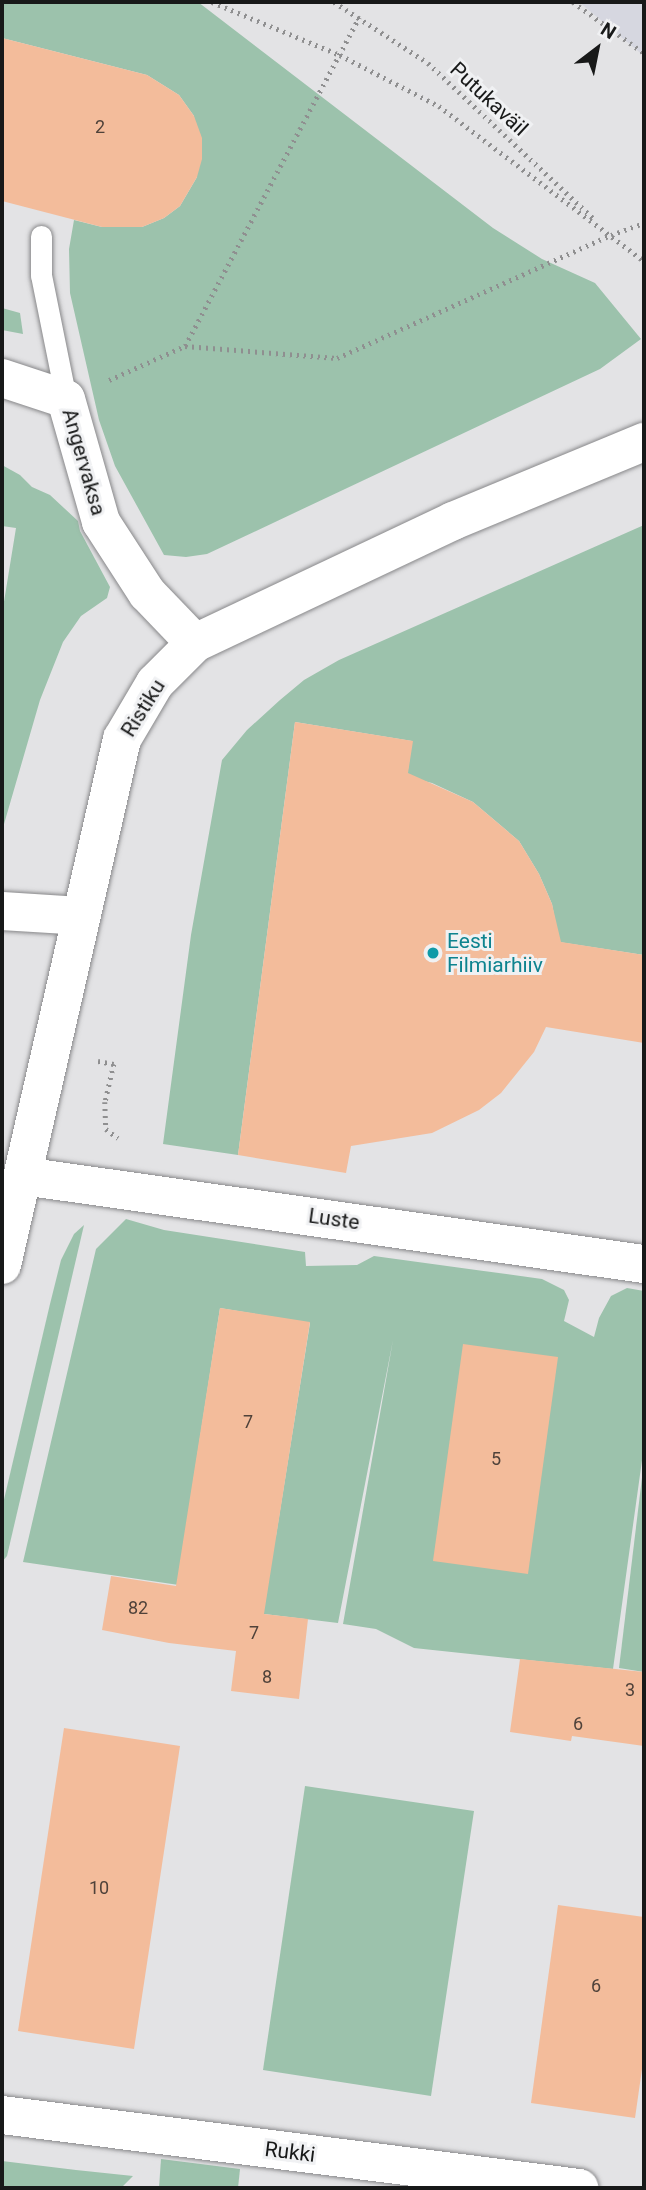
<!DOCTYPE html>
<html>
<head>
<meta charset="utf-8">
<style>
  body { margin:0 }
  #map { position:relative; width:646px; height:2190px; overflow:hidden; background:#e3e3e5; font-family:Roboto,sans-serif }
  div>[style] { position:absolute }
  .built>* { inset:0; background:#d6d7e0 }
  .green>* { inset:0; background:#9cc2ac }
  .building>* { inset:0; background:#f3bc9b }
  .path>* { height:4.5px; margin-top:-2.25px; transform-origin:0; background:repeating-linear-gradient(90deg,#8f8f90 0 2px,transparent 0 7px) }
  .roads { filter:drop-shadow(0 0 2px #88888a) drop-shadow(0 0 2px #88888a) }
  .lane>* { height:21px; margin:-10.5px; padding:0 10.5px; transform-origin:10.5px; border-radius:10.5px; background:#fff }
  .street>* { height:38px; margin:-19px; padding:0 19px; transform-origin:19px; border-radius:19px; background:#fff }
  .secondary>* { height:38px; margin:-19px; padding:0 19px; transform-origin:19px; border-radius:19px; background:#fff }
  .dots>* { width:19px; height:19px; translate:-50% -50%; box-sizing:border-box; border:4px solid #f0f1f3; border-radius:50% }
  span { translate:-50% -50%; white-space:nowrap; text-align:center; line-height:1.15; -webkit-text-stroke:6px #f0f1f3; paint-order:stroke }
  .number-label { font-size:18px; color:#4f423a }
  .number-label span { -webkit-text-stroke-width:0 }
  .street-label { font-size:21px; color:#181919 }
  .culture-label { font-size:21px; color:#0d838f }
  .left { translate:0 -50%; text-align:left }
  .frame { position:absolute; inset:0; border:4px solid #181919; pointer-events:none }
  .north { position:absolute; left:562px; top:14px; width:70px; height:70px; -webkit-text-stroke:5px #f0f1f3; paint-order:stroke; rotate:32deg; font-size:19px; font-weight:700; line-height:28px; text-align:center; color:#181919 }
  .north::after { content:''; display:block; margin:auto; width:24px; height:32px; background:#181919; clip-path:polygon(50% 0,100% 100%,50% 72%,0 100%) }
</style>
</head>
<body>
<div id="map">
  <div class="built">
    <div style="clip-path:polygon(579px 2px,644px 2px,644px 56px)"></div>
  </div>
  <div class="green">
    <div style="clip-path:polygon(2px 2px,198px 2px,493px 228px,542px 259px,595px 283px,641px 339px,600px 369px,207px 554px,186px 557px,164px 555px,115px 466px,99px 420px,70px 293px,69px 249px,74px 220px,102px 227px,142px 227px,164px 218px,180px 206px,197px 177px,194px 116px,179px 95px,147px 75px,2px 38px)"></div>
    <div style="clip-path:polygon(2px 308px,20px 313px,23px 334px,2px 330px)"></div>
    <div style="clip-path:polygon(2px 465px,20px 475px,32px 487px,50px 495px,78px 521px,80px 531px,110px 587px,107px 598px,81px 616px,63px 642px,40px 700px,2px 831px,2px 614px,16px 528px,2px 526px)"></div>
    <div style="clip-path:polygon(644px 525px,644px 955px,559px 942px,552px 904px,539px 874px,519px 841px,473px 802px,432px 783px,407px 777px,412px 741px,295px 722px,238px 1155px,163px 1144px,191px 935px,222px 760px,247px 730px,280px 700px,304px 680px,339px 660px)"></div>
    <div style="clip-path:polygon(evenodd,126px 1219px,164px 1230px,305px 1252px,306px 1266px,357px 1265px,374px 1256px,542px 1279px,564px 1290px,569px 1300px,564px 1321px,594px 1337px,599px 1318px,611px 1296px,627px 1288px,644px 1291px,644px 1446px,613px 1669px,414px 1648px,376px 1629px,343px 1624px,393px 1340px,338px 1623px,197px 1606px,199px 1588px,23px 1562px,96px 1249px,126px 1219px,220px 1308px,310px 1323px,276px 1536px,187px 1522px,220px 1308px)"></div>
    <div style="clip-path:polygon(84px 1225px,7px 1556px,2px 1562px,2px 1508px,50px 1304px,61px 1260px,74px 1234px)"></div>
    <div style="clip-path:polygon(644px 1461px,644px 1672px,619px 1668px)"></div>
    <div style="clip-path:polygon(305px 1786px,474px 1811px,431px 2096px,263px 2070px)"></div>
    <div style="clip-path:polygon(161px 2159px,240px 2169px,238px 2188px,159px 2188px)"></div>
    <div style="clip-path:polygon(2px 2161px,76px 2170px,133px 2176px,121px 2188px,2px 2188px)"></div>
  </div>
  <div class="building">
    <div style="clip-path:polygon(2px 38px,147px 75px,179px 95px,194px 116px,202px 138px,202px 159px,197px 177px,180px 206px,164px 218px,142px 227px,102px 227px,2px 201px)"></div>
    <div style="clip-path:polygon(295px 722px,413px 741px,408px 773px,473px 802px,519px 841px,539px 874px,552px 904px,561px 942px,644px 955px,644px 1043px,546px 1027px,534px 1052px,501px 1093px,479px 1110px,432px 1133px,351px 1146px,346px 1173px,238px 1155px)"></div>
    <div style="clip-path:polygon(220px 1308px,310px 1322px,264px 1614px,308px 1619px,299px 1699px,231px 1691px,236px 1651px,169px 1643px,102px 1630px,111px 1576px,176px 1586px)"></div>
    <div style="clip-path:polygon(463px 1344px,558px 1357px,528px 1574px,433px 1561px)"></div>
    <div style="clip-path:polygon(520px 1659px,644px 1672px,644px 1746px,572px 1736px,571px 1741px,510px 1732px)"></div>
    <div style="clip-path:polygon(64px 1728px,180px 1746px,134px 2049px,18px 2031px)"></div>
    <div style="clip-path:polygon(558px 1905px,644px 1917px,644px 2055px,635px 2118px,531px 2103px)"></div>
  </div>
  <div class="path">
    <div style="left:212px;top:2px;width:139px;rotate:22.5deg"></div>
    <div style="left:340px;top:55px;width:111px;rotate:27.3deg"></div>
    <div style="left:439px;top:106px;width:257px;rotate:37.1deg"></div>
    <div style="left:334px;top:2px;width:112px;rotate:33deg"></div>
    <div style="left:428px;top:63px;width:226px;rotate:43.2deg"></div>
    <div style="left:573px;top:2px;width:87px;rotate:35.7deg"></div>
    <div style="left:185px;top:346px;width:372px;rotate:-62.1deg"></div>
    <div style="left:109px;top:380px;width:83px;rotate:-24.1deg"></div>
    <div style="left:185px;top:346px;width:152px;rotate:4.5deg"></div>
    <div style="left:337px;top:358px;width:300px;rotate:-24.2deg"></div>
    <div style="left:611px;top:235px;width:35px;rotate:-20deg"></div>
    <div style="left:98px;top:1061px;width:16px;rotate:11deg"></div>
    <div style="left:114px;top:1064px;width:39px;rotate:103deg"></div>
    <div style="left:105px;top:1102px;width:27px;rotate:88deg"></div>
    <div style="left:106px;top:1129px;width:15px;rotate:37deg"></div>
  </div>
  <div class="roads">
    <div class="lane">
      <div style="left:41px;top:236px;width:39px;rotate:90deg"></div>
      <div style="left:41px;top:275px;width:126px;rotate:78.6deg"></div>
    </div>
    <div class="street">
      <div style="left:2px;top:378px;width:67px;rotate:18.2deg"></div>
      <div style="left:66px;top:399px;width:128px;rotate:74.1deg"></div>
      <div style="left:101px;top:522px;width:85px;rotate:57.1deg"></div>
      <div style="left:147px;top:593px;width:69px;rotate:46.2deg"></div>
      <div style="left:2px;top:911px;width:79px;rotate:3.6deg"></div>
      <div style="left:23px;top:1176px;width:627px;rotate:8.07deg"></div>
      <div style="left:2px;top:2115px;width:582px;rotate:7.21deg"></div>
    </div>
    <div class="secondary">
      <div style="left:2px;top:1265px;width:540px;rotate:-77.15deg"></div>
      <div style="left:122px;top:739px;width:65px;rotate:-59.5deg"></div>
      <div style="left:155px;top:683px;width:57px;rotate:-45deg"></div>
      <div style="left:195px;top:643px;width:285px;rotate:-25.3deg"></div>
      <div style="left:453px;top:521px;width:207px;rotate:-22.5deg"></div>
    </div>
  </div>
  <div class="dots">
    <div style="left:433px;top:953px;background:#0f9aa8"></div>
  </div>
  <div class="number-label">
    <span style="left:100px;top:127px">2</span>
    <span style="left:248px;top:1422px">7</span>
    <span style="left:496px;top:1459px">5</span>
    <span style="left:138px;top:1608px">82</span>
    <span style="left:254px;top:1633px">7</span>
    <span style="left:267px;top:1677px">8</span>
    <span style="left:630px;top:1690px">3</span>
    <span style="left:578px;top:1724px">6</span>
    <span style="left:99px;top:1888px">10</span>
    <span style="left:596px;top:1986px">6</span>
  </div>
  <div class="street-label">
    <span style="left:489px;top:99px;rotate:43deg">Putukaväil</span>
    <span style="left:84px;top:462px;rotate:74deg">Angervaksa</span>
    <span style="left:143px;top:708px;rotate:-58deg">Ristiku</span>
    <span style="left:334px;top:1219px;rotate:8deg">Luste</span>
    <span style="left:290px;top:2152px;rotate:7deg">Rukki</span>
  </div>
  <div class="culture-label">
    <span class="left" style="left:447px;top:953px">Eesti<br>Filmiarhiiv</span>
  </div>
  <div class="frame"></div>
  <div class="north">N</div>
</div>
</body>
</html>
